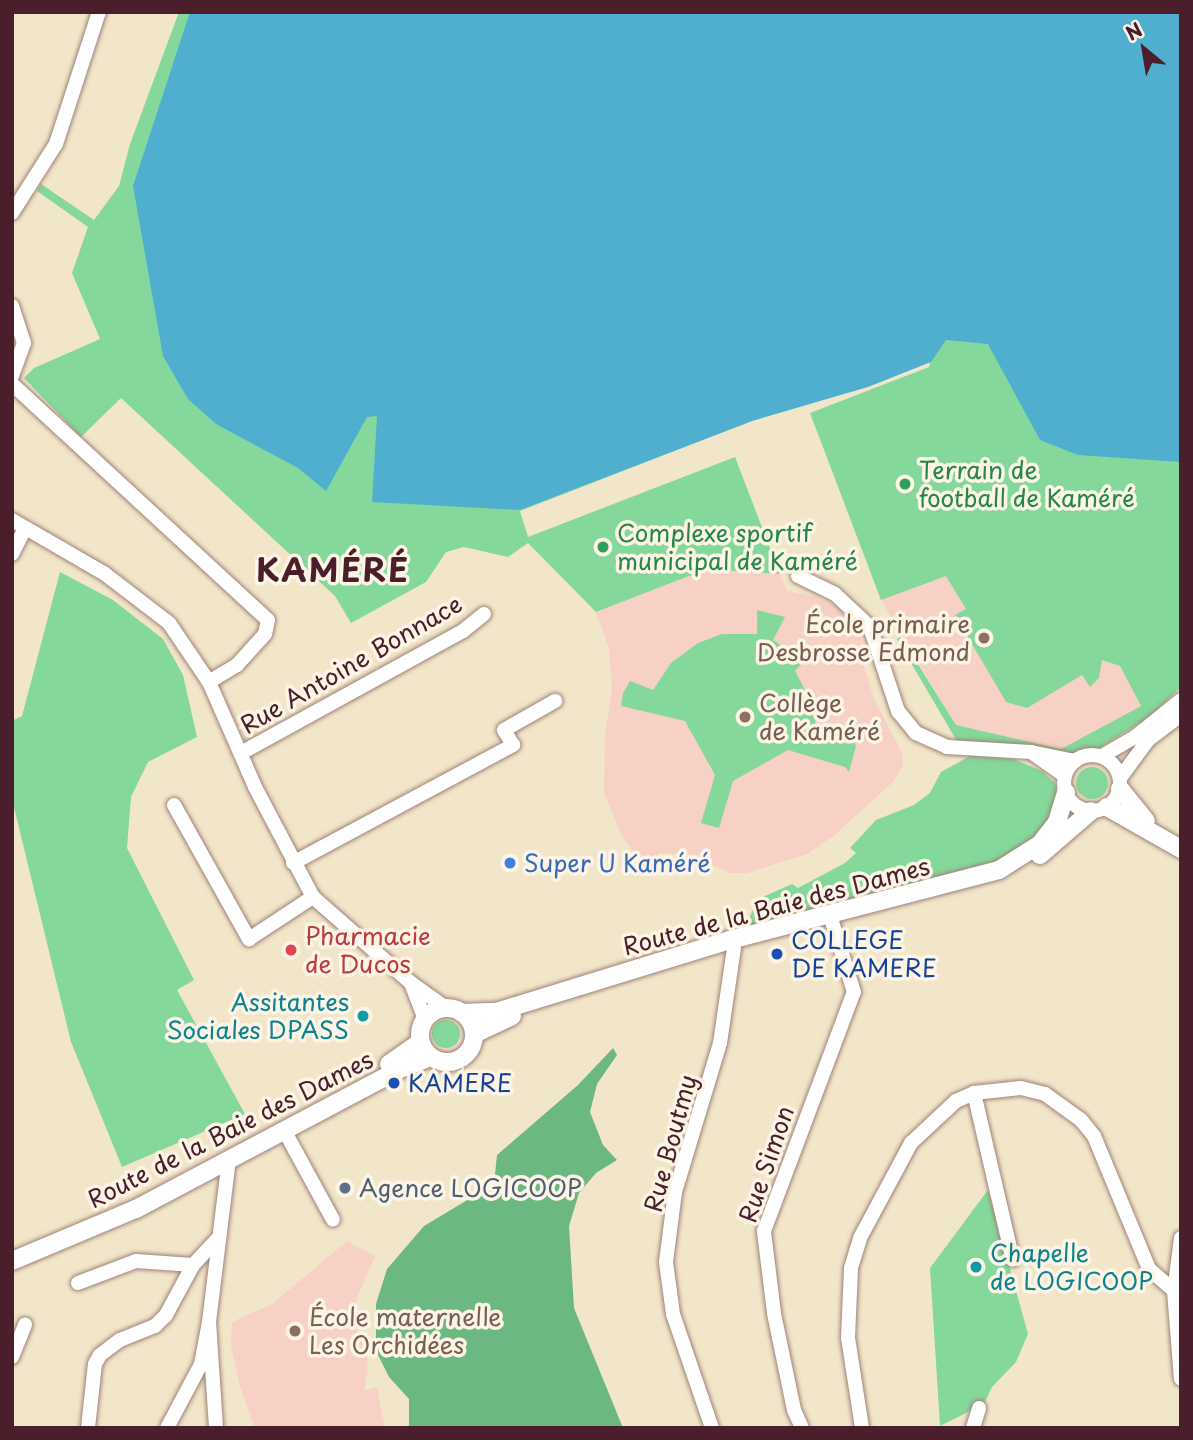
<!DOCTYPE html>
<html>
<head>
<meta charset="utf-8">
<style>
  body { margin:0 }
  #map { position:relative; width:1193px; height:1440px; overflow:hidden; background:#f2e6ca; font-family:"Playpen Sans",sans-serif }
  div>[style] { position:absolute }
  .built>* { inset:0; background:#f7d1c6 }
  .green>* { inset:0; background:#84d89b }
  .round { border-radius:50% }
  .forest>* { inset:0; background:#6bb883 }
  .water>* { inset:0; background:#50afcf }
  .roads { filter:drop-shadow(0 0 2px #9e827a) drop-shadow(0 0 2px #9e827a) }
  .minor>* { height:14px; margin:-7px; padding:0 7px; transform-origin:7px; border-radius:7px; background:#fff }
  .minor>.ring { margin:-7px; padding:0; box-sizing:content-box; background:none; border:14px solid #fff; border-radius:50% }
  .major>* { height:18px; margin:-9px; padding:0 9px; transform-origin:9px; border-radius:9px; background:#fff }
  .major>.ring { margin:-9px; padding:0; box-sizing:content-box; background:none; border:18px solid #fff; border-radius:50% }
  .dots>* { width:19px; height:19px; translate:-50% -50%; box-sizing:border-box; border:4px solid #fcf5e5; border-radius:50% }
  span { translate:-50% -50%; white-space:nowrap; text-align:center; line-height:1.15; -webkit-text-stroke:7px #fcf5e5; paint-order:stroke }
  .leisure-label { font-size:24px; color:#27864d }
  .left { translate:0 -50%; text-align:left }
  .education-label { font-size:24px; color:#785e54 }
  .right { translate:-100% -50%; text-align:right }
  .street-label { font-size:24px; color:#4a1f2b }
  .shop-label { font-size:24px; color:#366cbe }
  .health-label { font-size:24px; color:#be3a42 }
  .transit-label { font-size:24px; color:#164399 }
  .culture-label { font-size:24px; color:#0d838f }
  .service-label { font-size:24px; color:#4e5e75 }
  .district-label { font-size:32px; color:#4a1f2b; font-weight:700; letter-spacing:2px }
  .frame { position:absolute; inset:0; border:14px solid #4a1f2b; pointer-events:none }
  .north { position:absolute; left:1109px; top:14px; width:70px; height:70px; -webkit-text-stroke:5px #fcf5e5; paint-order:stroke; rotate:330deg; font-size:19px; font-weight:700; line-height:28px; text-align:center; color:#4a1f2b }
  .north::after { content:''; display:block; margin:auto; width:24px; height:32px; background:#4a1f2b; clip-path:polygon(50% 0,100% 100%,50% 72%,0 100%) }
</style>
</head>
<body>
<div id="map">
  <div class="built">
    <div style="clip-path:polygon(1001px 554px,1082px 653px,1120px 666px,1141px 706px,1061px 749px,956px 725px,881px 600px)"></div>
    <div style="clip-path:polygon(707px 569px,780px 574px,787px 591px,818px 597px,841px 610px,861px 633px,862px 660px,874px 699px,902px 753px,903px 766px,891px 784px,831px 838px,807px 854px,747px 873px,729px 873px,694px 855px,660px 853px,646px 868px,622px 837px,604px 792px,605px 735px,612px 689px,609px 649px,596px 612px)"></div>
    <div style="clip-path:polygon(347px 1241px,375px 1256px,351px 1312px,353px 1327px,364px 1336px,368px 1369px,364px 1391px,377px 1387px,385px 1428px,255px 1428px,240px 1387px,231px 1346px,232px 1322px,272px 1304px)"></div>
  </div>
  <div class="green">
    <div style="clip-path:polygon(179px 12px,1181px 12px,1181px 687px,1148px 718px,1101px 747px,1071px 754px,990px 742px,958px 743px,897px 639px,901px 637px,956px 725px,1061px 749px,1141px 706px,1120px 666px,1102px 660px,1099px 678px,1090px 687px,1082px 675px,1027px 708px,1006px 702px,955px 615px,966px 609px,946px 576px,881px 600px,810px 413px,929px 367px,930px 362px,752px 421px,520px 511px,528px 537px,735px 457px,780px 574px,707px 569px,596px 612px,528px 543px,508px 557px,464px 547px,446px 552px,426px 582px,351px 623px,335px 596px,121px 398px,81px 437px,24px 378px,34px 368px,100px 339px,72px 273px,88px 227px,37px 191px,41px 184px,94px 220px,119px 186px,130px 144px)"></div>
    <div style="clip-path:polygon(60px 572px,113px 600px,163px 639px,183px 675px,197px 737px,148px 762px,131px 797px,127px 848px,194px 980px,177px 990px,245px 1114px,122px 1167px,71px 1042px,12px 799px,12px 721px,22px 716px)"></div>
    <div style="clip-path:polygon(757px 610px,785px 617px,773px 640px,805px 660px,795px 671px,815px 709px,816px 739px,849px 744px,851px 735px,856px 746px,849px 772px,845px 767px,788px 750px,733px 781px,719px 828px,701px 823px,715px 775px,685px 721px,621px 706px,623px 693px,630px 681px,653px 690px,671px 663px,698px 643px,722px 634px,757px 634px)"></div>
    <div style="clip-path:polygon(970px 756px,1013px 759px,1042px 771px,1055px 783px,1059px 801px,1045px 830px,1022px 850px,985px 869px,743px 931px,758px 899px,792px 884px,798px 888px,845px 863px,856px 853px,850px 848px,876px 820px,914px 805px,930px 793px,941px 772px)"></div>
    <div class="round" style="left:1076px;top:767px;width:32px;height:32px"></div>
    <div class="round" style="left:432px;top:1020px;width:28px;height:28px"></div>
    <div style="clip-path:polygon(988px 1190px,1028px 1334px,1016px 1362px,992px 1387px,984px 1404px,940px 1426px,930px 1268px)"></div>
  </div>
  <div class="forest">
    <div style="clip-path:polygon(613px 1048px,617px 1055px,597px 1084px,590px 1112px,603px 1145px,617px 1160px,596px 1173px,579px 1193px,569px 1226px,574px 1308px,623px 1428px,409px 1428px,409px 1399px,389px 1377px,376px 1351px,376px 1304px,387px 1269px,424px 1226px,494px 1184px,497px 1155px,578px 1085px)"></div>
  </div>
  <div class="water">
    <div style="clip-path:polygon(190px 12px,1181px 12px,1181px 462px,1078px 455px,1040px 440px,988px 344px,946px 340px,931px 362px,868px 387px,752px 421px,520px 510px,372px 502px,377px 416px,367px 417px,326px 491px,298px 468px,216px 424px,188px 399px,163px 356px,133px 186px)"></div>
  </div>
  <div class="roads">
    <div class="minor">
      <div style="left:12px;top:213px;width:82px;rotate:-57.5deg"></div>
      <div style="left:56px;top:144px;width:139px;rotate:-72deg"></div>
      <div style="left:12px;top:306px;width:39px;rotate:72deg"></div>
      <div style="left:24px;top:343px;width:35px;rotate:110deg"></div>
      <div style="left:12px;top:384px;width:348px;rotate:42.7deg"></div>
      <div style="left:268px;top:620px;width:14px;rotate:102deg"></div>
      <div style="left:265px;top:634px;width:42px;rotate:132.1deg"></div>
      <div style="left:237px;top:665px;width:33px;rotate:149deg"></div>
      <div style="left:12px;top:520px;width:108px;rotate:30.1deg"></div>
      <div style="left:105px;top:574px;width:81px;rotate:37.4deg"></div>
      <div style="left:169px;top:623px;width:71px;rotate:55.9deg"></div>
      <div style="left:209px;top:682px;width:115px;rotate:66.3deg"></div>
      <div style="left:255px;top:787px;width:124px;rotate:62.2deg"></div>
      <div style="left:313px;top:897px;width:130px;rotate:41.3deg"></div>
      <div style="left:411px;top:983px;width:43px;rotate:35.5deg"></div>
      <div style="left:12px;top:554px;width:28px;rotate:-63deg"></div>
      <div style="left:798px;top:576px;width:41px;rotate:25.9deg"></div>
      <div style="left:835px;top:594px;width:48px;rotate:43.3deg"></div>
      <div style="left:870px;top:627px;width:89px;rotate:71.6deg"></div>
      <div style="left:898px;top:711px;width:28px;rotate:51deg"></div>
      <div style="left:916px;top:733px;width:34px;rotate:24deg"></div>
      <div style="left:947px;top:747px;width:84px;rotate:3.4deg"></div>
      <div style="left:241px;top:753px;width:253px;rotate:-28.8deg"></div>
      <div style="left:463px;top:631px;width:27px;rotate:-39deg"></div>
      <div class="ring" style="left:1064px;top:755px;width:42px;height:42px"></div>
      <div style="left:1102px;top:756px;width:38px;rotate:-30deg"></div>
      <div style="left:1135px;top:737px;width:59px;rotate:-38.8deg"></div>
      <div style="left:1065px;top:776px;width:42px;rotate:-144.8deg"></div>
      <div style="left:1031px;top:752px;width:45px;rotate:11.6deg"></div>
      <div style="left:1120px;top:778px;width:47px;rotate:-53.6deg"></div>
      <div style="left:1148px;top:740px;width:41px;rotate:-37.1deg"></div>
      <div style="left:174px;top:805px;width:154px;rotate:60.8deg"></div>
      <div style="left:249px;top:939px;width:77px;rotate:-33.3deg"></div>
      <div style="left:293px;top:863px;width:250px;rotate:-28.2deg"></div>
      <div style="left:513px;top:745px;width:17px;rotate:-121deg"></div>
      <div style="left:504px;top:730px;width:59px;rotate:-29.6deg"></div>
      <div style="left:411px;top:983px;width:39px;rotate:69deg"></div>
      <div style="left:974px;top:1093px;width:171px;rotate:76.9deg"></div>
      <div style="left:284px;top:1130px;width:102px;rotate:61.4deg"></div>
      <div style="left:1181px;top:1238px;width:53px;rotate:97.5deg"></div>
      <div style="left:1174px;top:1291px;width:88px;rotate:85.5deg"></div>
      <div style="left:78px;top:1283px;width:62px;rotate:-20.8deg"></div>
      <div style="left:136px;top:1261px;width:57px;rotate:4deg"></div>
      <div style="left:209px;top:1322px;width:163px;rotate:-83deg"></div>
      <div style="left:12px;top:1357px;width:35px;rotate:-68deg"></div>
      <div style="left:88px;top:1428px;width:64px;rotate:-83.8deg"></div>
      <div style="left:95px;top:1364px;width:10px;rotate:-61deg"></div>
      <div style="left:100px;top:1355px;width:25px;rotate:-37deg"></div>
      <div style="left:120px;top:1340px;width:38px;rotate:-22deg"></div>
      <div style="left:155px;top:1326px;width:16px;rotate:-45deg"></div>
      <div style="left:166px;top:1315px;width:57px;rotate:-61.6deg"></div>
      <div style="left:193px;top:1265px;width:35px;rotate:-47deg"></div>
      <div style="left:167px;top:1428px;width:72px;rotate:-62deg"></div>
      <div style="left:201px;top:1364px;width:43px;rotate:-79.2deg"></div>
      <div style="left:209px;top:1322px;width:106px;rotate:86.2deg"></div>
      <div style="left:712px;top:1428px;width:120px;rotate:-108.9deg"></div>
      <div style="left:673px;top:1314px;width:52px;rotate:-97.7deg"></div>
      <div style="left:666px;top:1262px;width:71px;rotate:-82.7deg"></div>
      <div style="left:675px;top:1192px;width:156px;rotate:-73.2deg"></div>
      <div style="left:720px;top:1043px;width:96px;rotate:-81.6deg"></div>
      <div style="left:802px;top:1428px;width:20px;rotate:-114deg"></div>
      <div style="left:794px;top:1410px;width:99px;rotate:-101.7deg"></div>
      <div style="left:774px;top:1313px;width:83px;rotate:-97deg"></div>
      <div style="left:764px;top:1231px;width:255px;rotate:-69.4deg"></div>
      <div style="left:854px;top:992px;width:73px;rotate:-107.4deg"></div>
      <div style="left:862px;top:1428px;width:91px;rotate:-98.8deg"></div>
      <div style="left:848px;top:1338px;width:70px;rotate:-87.5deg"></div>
      <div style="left:851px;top:1268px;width:31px;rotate:-73deg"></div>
      <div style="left:860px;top:1238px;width:108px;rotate:-61.8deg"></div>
      <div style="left:911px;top:1143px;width:62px;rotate:-43deg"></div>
      <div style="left:956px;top:1101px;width:20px;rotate:-24deg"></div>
      <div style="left:974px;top:1093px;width:47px;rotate:-6.1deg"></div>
      <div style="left:1021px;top:1088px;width:25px;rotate:14deg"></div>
      <div style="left:1045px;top:1094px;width:44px;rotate:35.8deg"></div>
      <div style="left:1081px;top:1120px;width:21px;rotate:51deg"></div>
      <div style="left:1094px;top:1136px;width:144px;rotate:67.5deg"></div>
      <div style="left:1149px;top:1269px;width:33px;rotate:41deg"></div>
      <div style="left:973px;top:1428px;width:21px;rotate:-73deg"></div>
    </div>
    <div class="major">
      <div style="left:1120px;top:789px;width:41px;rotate:50.9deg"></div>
      <div style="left:1107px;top:807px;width:85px;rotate:29.6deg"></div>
      <div style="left:1040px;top:855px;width:67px;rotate:-40.8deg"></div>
      <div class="ring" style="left:420px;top:1008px;width:36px;height:36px"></div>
      <div style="left:462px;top:1013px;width:34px;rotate:-2deg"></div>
      <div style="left:496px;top:1012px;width:245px;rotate:-17.1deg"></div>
      <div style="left:730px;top:940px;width:278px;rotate:-14.6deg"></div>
      <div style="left:999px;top:870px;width:49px;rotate:-32.4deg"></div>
      <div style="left:1040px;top:844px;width:28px;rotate:-52deg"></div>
      <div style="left:1057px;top:822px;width:31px;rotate:-73deg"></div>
      <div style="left:474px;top:1034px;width:42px;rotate:-25.3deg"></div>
      <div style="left:389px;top:1064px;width:38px;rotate:-35deg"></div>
      <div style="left:12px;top:1261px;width:134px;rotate:-22.8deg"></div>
      <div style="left:136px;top:1209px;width:301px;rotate:-27.9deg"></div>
      <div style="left:402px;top:1068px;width:31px;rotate:-21deg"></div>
    </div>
  </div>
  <div class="dots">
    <div style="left:905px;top:484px;background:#2e9e5b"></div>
    <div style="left:603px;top:547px;background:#2e9e5b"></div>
    <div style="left:984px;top:638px;background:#8d6e63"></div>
    <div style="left:745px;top:717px;background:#8d6e63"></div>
    <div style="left:510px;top:863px;background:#3f7fe0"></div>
    <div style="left:291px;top:950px;background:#e0444e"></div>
    <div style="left:777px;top:954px;background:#1a4fb4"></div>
    <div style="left:363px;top:1016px;background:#0f9aa8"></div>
    <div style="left:394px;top:1083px;background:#1a4fb4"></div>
    <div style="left:345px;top:1188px;background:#5c6f8a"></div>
    <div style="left:976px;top:1267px;background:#0f9aa8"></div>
    <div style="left:295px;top:1331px;background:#8d6e63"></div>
  </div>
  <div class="leisure-label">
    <span class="left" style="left:919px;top:484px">Terrain de<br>football de Kaméré</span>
    <span class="left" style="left:617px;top:547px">Complexe sportif<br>municipal de Kaméré</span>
  </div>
  <div class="education-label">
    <span class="right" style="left:970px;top:638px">École primaire<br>Desbrosse Edmond</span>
    <span class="left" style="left:759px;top:717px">Collège<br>de Kaméré</span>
    <span class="left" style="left:309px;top:1331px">École maternelle<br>Les Orchidées</span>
  </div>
  <div class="street-label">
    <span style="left:351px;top:664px;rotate:-30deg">Rue Antoine Bonnace</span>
    <span style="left:776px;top:906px;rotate:-15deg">Route de la Baie des Dames</span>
    <span style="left:230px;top:1129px;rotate:-27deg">Route de la Baie des Dames</span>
    <span style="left:670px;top:1143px;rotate:-75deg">Rue Boutmy</span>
    <span style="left:766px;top:1164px;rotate:-71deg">Rue Simon</span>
  </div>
  <div class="shop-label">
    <span class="left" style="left:524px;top:863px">Super U Kaméré</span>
  </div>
  <div class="health-label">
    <span class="left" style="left:305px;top:950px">Pharmacie<br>de Ducos</span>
  </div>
  <div class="transit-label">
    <span class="left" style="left:791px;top:954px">COLLEGE<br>DE KAMERE</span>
    <span class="left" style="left:408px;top:1083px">KAMERE</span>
  </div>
  <div class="culture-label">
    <span class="right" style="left:349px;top:1016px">Assitantes<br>Sociales DPASS</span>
    <span class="left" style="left:990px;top:1267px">Chapelle<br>de LOGICOOP</span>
  </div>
  <div class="service-label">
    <span class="left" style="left:359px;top:1188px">Agence LOGICOOP</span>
  </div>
  <div class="district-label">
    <span style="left:333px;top:569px">KAMÉRÉ</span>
  </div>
  <div class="frame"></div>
  <div class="north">N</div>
</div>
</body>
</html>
